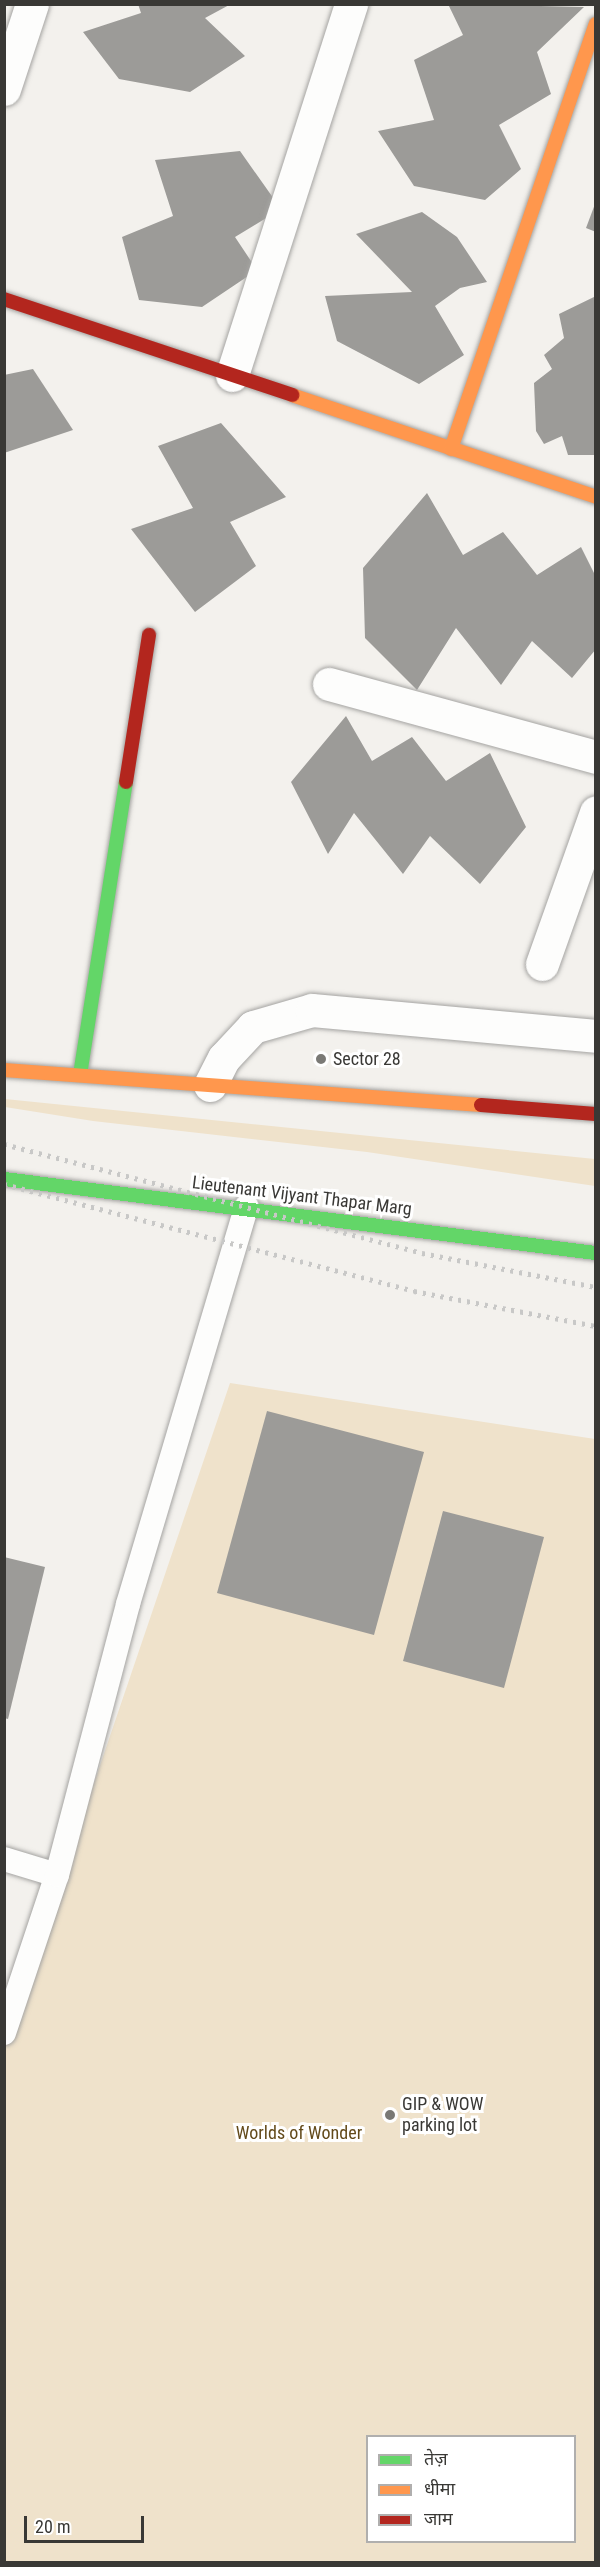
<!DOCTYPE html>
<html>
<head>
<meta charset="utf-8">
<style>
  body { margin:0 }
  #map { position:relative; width:600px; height:2567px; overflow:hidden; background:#f3f1ed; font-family:"Roboto Condensed","Noto Sans Devanagari",sans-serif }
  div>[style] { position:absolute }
  .green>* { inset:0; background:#efe2cb }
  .building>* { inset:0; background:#9c9b98 }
  .roads { filter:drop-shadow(0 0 2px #a5a4a2) drop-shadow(0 0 2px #a5a4a2) }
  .lane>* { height:24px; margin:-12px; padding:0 12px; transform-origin:12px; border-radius:12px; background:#fdfdfc }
  .street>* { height:33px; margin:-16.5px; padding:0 16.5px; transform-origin:16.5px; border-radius:16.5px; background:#fdfdfc }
  .fast>* { height:14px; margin:-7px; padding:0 7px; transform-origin:7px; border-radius:7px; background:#63d668 }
  .slow>* { height:14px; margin:-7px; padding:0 7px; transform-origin:7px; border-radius:7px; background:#ff974d }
  .jam>* { height:14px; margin:-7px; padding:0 7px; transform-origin:7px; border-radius:7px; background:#b3261e }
  .rail>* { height:4.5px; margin-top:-2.25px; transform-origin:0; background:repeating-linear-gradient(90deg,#c8c8c7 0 3px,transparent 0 9px) }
  .dots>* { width:16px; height:16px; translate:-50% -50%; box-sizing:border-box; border:3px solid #fff; border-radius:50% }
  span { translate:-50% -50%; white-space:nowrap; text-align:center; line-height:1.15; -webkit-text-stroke:6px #fff; paint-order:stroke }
  .poi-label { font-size:18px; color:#393835 }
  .left { translate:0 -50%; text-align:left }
  .street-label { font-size:18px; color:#393835 }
  .park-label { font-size:18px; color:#634a1a }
  .frame { position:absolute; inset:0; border:6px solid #393835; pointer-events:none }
  .legend { position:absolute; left:366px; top:2435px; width:210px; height:108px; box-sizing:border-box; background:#fff; border:2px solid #b0afae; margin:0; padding:8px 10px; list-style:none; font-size:18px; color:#393835 }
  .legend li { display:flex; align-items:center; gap:12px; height:30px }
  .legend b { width:30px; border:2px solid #b0afae }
  .scale { position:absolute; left:24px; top:2516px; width:120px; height:27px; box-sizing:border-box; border:3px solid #393835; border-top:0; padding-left:8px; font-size:18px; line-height:21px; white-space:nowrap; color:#393835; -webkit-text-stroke:4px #fff; paint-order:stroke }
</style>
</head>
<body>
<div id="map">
  <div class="green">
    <div style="clip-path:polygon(5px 1099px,595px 1159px,595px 1186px,367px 1152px,93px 1121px,5px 1107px)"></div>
    <div style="clip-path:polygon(evenodd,230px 1383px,595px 1439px,595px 2562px,5px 2562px,5px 2045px,230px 1383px,368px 2436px,574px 2436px,574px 2542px,368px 2542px,368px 2436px)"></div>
  </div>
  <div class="building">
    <div style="clip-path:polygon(138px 4px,231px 4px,205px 18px,245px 56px,190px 92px,119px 79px,83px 32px,141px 13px)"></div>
    <div style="clip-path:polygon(448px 4px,584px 7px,537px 52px,551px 94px,499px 125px,521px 169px,485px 200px,414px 186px,378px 131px,434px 120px,414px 60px,463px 35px)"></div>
    <div style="clip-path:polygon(240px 151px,281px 209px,235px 237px,257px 270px,202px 307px,139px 300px,122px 237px,173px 216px,155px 160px)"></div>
    <div style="clip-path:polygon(595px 204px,596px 204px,596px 232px,586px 228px)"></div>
    <div style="clip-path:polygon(422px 212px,457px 237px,487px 282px,460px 288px,435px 306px,464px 355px,419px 384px,337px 341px,325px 296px,412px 292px,356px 234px)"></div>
    <div style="clip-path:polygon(596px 296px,596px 455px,568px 455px,562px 436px,544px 444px,536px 431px,534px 383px,552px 369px,544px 355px,564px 338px,559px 314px)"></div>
    <div style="clip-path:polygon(33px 369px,73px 430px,4px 453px,4px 375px)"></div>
    <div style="clip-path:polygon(221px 423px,286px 497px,230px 522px,256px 566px,195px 612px,131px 529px,193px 508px,158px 446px)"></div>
    <div style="clip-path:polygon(427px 493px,463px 555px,503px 532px,537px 575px,581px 547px,596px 577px,596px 649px,572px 678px,532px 641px,501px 685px,456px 628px,417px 690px,365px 638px,363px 568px)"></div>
    <div style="clip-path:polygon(346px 716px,372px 761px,412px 737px,446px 781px,490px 753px,526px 827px,480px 884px,430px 836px,403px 874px,354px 813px,328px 854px,291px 782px)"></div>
    <div style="clip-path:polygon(267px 1411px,424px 1452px,374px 1635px,217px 1593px)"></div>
    <div style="clip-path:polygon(443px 1511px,544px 1537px,504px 1688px,403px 1661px)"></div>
    <div style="clip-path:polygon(4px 1557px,45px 1567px,8px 1719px,4px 1718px)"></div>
  </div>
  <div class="roads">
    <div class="lane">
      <div style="left:4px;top:1859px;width:55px;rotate:16.8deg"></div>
      <div style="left:4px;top:2033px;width:167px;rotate:-71.5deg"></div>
      <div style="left:57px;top:1875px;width:280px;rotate:-75.3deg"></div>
      <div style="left:128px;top:1604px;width:415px;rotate:-73.4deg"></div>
    </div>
    <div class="street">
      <div style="left:4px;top:89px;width:89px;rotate:-71.8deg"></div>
      <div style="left:232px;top:375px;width:390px;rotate:-72.2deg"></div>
      <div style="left:329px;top:684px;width:277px;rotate:15.3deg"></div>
      <div style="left:542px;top:964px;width:161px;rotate:-70.4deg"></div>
      <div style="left:210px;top:1085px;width:30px;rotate:-63deg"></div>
      <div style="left:224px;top:1058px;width:42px;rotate:-46.9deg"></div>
      <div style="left:253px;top:1027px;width:61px;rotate:-16.1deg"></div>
      <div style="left:312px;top:1010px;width:285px;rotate:5.2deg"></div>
    </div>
    <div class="fast">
      <div style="left:80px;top:1075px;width:297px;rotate:-81.1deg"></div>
      <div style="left:4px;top:1179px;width:597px;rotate:7.13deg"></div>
    </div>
    <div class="slow">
      <div style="left:292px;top:395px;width:321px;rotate:18.5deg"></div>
      <div style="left:451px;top:449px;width:449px;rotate:-71.2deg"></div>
      <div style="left:4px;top:1070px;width:478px;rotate:4.2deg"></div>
    </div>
    <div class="jam">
      <div style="left:4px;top:299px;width:304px;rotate:18.4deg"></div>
      <div style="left:126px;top:782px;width:149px;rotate:-81.1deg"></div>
      <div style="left:481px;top:1105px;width:115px;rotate:4.5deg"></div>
    </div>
  </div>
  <div class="rail">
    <div style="left:4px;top:1144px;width:432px;rotate:14.6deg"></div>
    <div style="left:422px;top:1253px;width:177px;rotate:11.1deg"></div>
    <div style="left:4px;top:1184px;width:424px;rotate:14.6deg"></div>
    <div style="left:414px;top:1291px;width:185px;rotate:10.9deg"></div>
  </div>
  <div class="dots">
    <div style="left:321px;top:1059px;background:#7a7975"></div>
    <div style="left:390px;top:2115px;background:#7a7975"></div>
  </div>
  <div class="poi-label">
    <span class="left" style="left:333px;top:1059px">Sector 28</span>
    <span class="left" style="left:402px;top:2115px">GIP &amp; WOW<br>parking lot</span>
  </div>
  <div class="street-label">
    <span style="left:302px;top:1196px;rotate:7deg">Lieutenant Vijyant Thapar Marg</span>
  </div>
  <div class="park-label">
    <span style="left:299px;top:2133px">Worlds of Wonder</span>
  </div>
  <div class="frame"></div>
  <ul class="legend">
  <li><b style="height:8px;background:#63d668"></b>तेज़</li>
  <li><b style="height:8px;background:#ff974d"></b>धीमा</li>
  <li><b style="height:8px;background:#b3261e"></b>जाम</li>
  </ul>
  <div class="scale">20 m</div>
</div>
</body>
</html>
